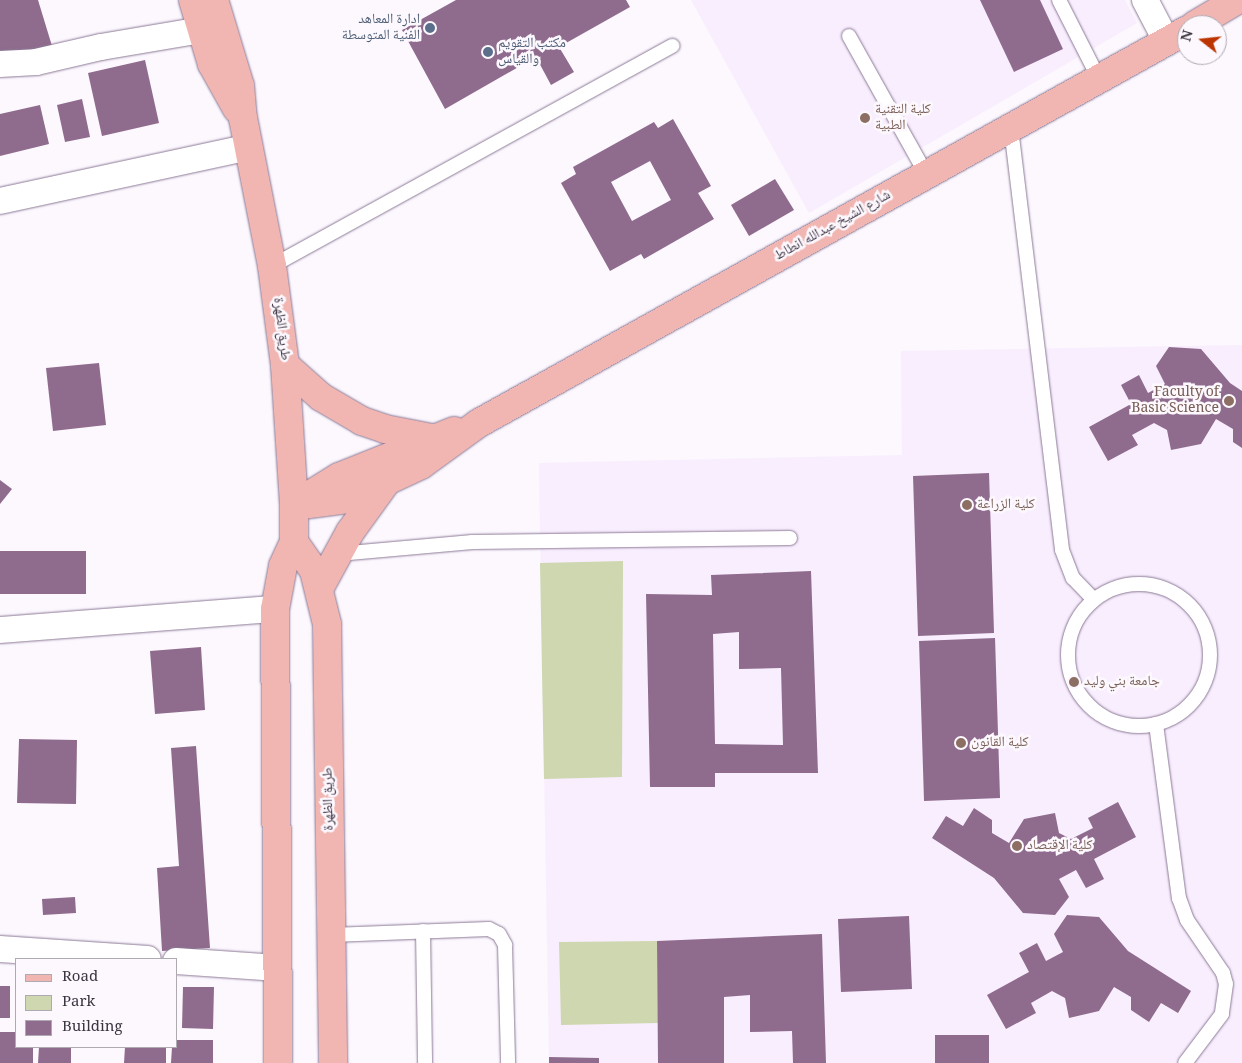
<!DOCTYPE html>
<html>
<head>
<meta charset="utf-8">
<style>
  body { margin:0 }
  #map { position:relative; width:1242px; height:1063px; overflow:hidden; background:#fcf8fe; font-family:Georgia,"Noto Naskh Arabic",serif }
  div>[style] { position:absolute }
  .built>* { inset:0; background:#f8eefe }
  .green>* { inset:0; background:#ced7af }
  .building>* { inset:0; background:#8f6b8d }
  .roads { filter:drop-shadow(0 0 1px #8c7996) drop-shadow(0 0 1px #8c7996) }
  .lane>* { height:14px; margin:-7px; padding:0 7px; transform-origin:7px; border-radius:7px; background:#fff }
  .lane>.ring { margin:-7px; padding:0; box-sizing:content-box; background:none; border:14px solid #fff; border-radius:50% }
  .street>* { height:26px; margin:-13px; padding:0 13px; transform-origin:13px; border-radius:13px; background:#fff }
  .primary>* { height:28px; margin:-14px; padding:0 14px; transform-origin:14px; border-radius:14px; background:#f2b6b2 }
  .dots>* { width:14px; height:14px; translate:-50% -50%; box-sizing:border-box; border:2px solid #fcf8fe; border-radius:50% }
  span { translate:-50% -50%; white-space:nowrap; text-align:center; line-height:1.15; -webkit-text-stroke:5px #fcf8fe; paint-order:stroke }
  .service-label { font-size:14px; color:#4e5e75 }
  .right { translate:-100% -50%; text-align:right }
  .left { translate:0 -50%; text-align:left }
  .education-label { font-size:14px; color:#785e54 }
  .street-label { font-size:14px; color:#3c3441 }
  .legend { position:absolute; left:15px; top:958px; width:162px; height:90px; box-sizing:border-box; background:#fcf8fe; border:1px solid #afaab2; margin:0; padding:6px 9px; list-style:none; font-size:15px; color:#3c3441 }
  .legend li { display:flex; align-items:center; gap:10px; height:25px }
  .legend b { width:25px; border:1px solid #afaab2 }
  .north { position:absolute; left:1177px; top:15px; width:50px; height:50px; box-sizing:border-box; background:#fcf8fe; border:1px solid #afaab2; border-radius:50%; rotate:286deg; font-size:14px; font-weight:700; line-height:20px; text-align:center; color:#3c3441 }
  .north::after { content:''; display:block; margin:auto; width:18px; height:22px; background:#bc3400; clip-path:polygon(50% 0,100% 100%,50% 72%,0 100%) }
</style>
</head>
<body>
<div id="map">
  <div class="built">
    <div style="clip-path:polygon(691px 0,1125px 0,1137px 23px,809px 213px)"></div>
    <div style="clip-path:polygon(1242px 345px,1242px 1063px,549px 1063px,539px 463px,902px 455px,901px 351px)"></div>
  </div>
  <div class="green">
    <div style="clip-path:polygon(623px 561px,622px 777px,544px 779px,540px 563px)"></div>
    <div style="clip-path:polygon(657px 941px,658px 1023px,561px 1025px,559px 942px)"></div>
  </div>
  <div class="building">
    <div style="clip-path:polygon(0 0,38px 0,52px 46px,0 62px)"></div>
    <div style="clip-path:polygon(456px 0,626px 0,630px 7px,559px 47px,574px 72px,551px 85px,536px 57px,445px 109px,402px 30px)"></div>
    <div style="clip-path:polygon(980px 0,1040px 0,1063px 49px,1014px 72px)"></div>
    <div style="clip-path:polygon(145px 60px,159px 123px,102px 136px,88px 73px)"></div>
    <div style="clip-path:polygon(82px 99px,90px 137px,65px 142px,57px 105px)"></div>
    <div style="clip-path:polygon(40px 105px,49px 144px,0 156px,0 114px)"></div>
    <div style="clip-path:polygon(evenodd,673px 119px,711px 186px,698px 193px,714px 219px,644px 259px,641px 254px,610px 271px,561px 183px,576px 174px,573px 167px,654px 122px,658px 128px,673px 119px,650px 161px,671px 200px,632px 221px,611px 182px,650px 161px)"></div>
    <div style="clip-path:polygon(775px 179px,794px 210px,749px 236px,731px 205px)"></div>
    <div style="clip-path:polygon(1169px 347px,1201px 349px,1230px 383px,1242px 391px,1242px 448px,1233px 442px,1233px 429px,1216px 419px,1201px 444px,1171px 450px,1167px 430px,1154px 423px,1132px 435px,1138px 445px,1108px 461px,1089px 427px,1131px 404px,1121px 385px,1139px 375px,1148px 393px,1165px 384px,1156px 366px)"></div>
    <div style="clip-path:polygon(99px 363px,106px 425px,53px 431px,46px 368px)"></div>
    <div style="clip-path:polygon(989px 473px,994px 633px,918px 636px,913px 476px)"></div>
    <div style="clip-path:polygon(0 480px,12px 489px,0 504px)"></div>
    <div style="clip-path:polygon(0 551px,86px 551px,86px 594px,0 594px)"></div>
    <div style="clip-path:polygon(evenodd,811px 571px,818px 773px,715px 773px,715px 787px,650px 787px,646px 594px,712px 595px,711px 575px,811px 571px,739px 632px,739px 669px,781px 668px,783px 745px,715px 744px,713px 634px,739px 632px)"></div>
    <div style="clip-path:polygon(995px 638px,1000px 798px,924px 801px,919px 641px)"></div>
    <div style="clip-path:polygon(201px 647px,205px 710px,155px 714px,150px 651px)"></div>
    <div style="clip-path:polygon(19px 739px,77px 740px,76px 804px,17px 803px)"></div>
    <div style="clip-path:polygon(196px 746px,210px 948px,162px 951px,157px 868px,179px 866px,171px 748px)"></div>
    <div style="clip-path:polygon(1118px 802px,1136px 837px,1094px 859px,1104px 879px,1086px 888px,1076px 870px,1059px 879px,1069px 897px,1055px 915px,1023px 913px,994px 878px,932px 838px,946px 816px,963px 826px,974px 808px,992px 820px,992px 833px,1009px 843px,1024px 819px,1055px 813px,1059px 833px,1071px 839px,1093px 828px,1088px 818px)"></div>
    <div style="clip-path:polygon(75px 897px,76px 913px,43px 915px,42px 899px)"></div>
    <div style="clip-path:polygon(1067px 915px,1099px 917px,1128px 951px,1191px 991px,1178px 1013px,1161px 1003px,1149px 1022px,1131px 1010px,1131px 997px,1114px 987px,1099px 1011px,1069px 1018px,1065px 998px,1052px 991px,1031px 1003px,1036px 1013px,1006px 1029px,987px 995px,1029px 972px,1019px 953px,1037px 943px,1046px 961px,1063px 952px,1054px 934px)"></div>
    <div style="clip-path:polygon(909px 916px,912px 989px,841px 992px,838px 919px)"></div>
    <div style="clip-path:polygon(822px 934px,826px 1063px,793px 1063px,792px 1031px,750px 1032px,750px 995px,724px 997px,724px 1063px,658px 1063px,657px 941px)"></div>
    <div style="clip-path:polygon(0 986px,10px 986px,10px 1018px,0 1018px)"></div>
    <div style="clip-path:polygon(183px 987px,214px 987px,213px 1029px,182px 1028px)"></div>
    <div style="clip-path:polygon(0 1032px,16px 1032px,16px 1047px,33px 1047px,33px 1063px,0 1063px)"></div>
    <div style="clip-path:polygon(935px 1035px,989px 1035px,989px 1063px,935px 1063px)"></div>
    <div style="clip-path:polygon(176px 1040px,213px 1040px,213px 1063px,171px 1063px,172px 1047px,176px 1047px)"></div>
    <div style="clip-path:polygon(39px 1047px,71px 1047px,71px 1063px,38px 1063px)"></div>
    <div style="clip-path:polygon(125px 1047px,166px 1047px,166px 1063px,124px 1063px)"></div>
    <div style="clip-path:polygon(549px 1057px,599px 1058px,599px 1063px,549px 1063px)"></div>
  </div>
  <div class="roads">
    <div class="lane">
      <div style="left:1059px;top:0;width:89px;rotate:63.1deg"></div>
      <div style="left:849px;top:36px;width:158px;rotate:60.8deg"></div>
      <div style="left:1011px;top:128px;width:425px;rotate:83.1deg"></div>
      <div style="left:1062px;top:550px;width:30px;rotate:69deg"></div>
      <div style="left:1073px;top:578px;width:30px;rotate:46deg"></div>
      <div style="left:272px;top:266px;width:457px;rotate:-28.8deg"></div>
      <div style="left:338px;top:554px;width:135px;rotate:-5.1deg"></div>
      <div style="left:472px;top:542px;width:318px;rotate:-0.7deg"></div>
      <div class="ring" style="left:1068px;top:584px;width:128px;height:128px"></div>
      <div style="left:1156px;top:724px;width:176px;rotate:82.5deg"></div>
      <div style="left:1179px;top:898px;width:23px;rotate:70deg"></div>
      <div style="left:1187px;top:920px;width:64px;rotate:55.8deg"></div>
      <div style="left:1223px;top:973px;width:11px;rotate:75deg"></div>
      <div style="left:1226px;top:984px;width:30px;rotate:98deg"></div>
      <div style="left:1222px;top:1014px;width:61px;rotate:127.1deg"></div>
      <div style="left:423px;top:931px;width:132px;rotate:89.1deg"></div>
      <div style="left:331px;top:935px;width:158px;rotate:-2.2deg"></div>
      <div style="left:489px;top:929px;width:11px;rotate:27deg"></div>
      <div style="left:499px;top:934px;width:13px;rotate:61deg"></div>
      <div style="left:505px;top:945px;width:118px;rotate:88.5deg"></div>
    </div>
    <div class="street">
      <div style="left:1145px;top:0;width:47px;rotate:62.4deg"></div>
      <div style="left:0;top:64px;width:36px;rotate:-3deg"></div>
      <div style="left:36px;top:62px;width:67px;rotate:-13deg"></div>
      <div style="left:101px;top:47px;width:102px;rotate:-9.6deg"></div>
      <div style="left:0;top:201px;width:255px;rotate:-12.2deg"></div>
      <div style="left:0;top:630px;width:276px;rotate:-4.4deg"></div>
      <div style="left:0;top:949px;width:148px;rotate:3.9deg"></div>
      <div style="left:176px;top:961px;width:102px;rotate:3.9deg"></div>
    </div>
    <div class="primary">
      <div style="left:193px;top:0;width:67px;rotate:73.5deg"></div>
      <div style="left:212px;top:64px;width:51px;rotate:60.9deg"></div>
      <div style="left:214px;top:0;width:90px;rotate:73.2deg"></div>
      <div style="left:240px;top:86px;width:32px;rotate:85deg"></div>
      <div style="left:243px;top:118px;width:151px;rotate:78.9deg"></div>
      <div style="left:272px;top:266px;width:100px;rotate:82.5deg"></div>
      <div style="left:285px;top:365px;width:141px;rotate:86.3deg"></div>
      <div style="left:294px;top:506px;width:36px;rotate:90deg"></div>
      <div style="left:294px;top:542px;width:26px;rotate:115deg"></div>
      <div style="left:283px;top:566px;width:44px;rotate:100.5deg"></div>
      <div style="left:275px;top:609px;width:454px;rotate:89.6deg"></div>
      <div style="left:1195px;top:25px;width:49px;rotate:-30.8deg"></div>
      <div style="left:285px;top:365px;width:48px;rotate:41.6deg"></div>
      <div style="left:321px;top:397px;width:48px;rotate:30.3deg"></div>
      <div style="left:362px;top:421px;width:24px;rotate:19deg"></div>
      <div style="left:385px;top:429px;width:47px;rotate:11.1deg"></div>
      <div style="left:294px;top:505px;width:53px;rotate:-31.9deg"></div>
      <div style="left:339px;top:477px;width:124px;rotate:-21.8deg"></div>
      <div style="left:294px;top:506px;width:54px;rotate:-7.4deg"></div>
      <div style="left:348px;top:499px;width:81px;rotate:-25deg"></div>
      <div style="left:421px;top:465px;width:72px;rotate:-35.9deg"></div>
      <div style="left:479px;top:423px;width:810px;rotate:-29.03deg"></div>
      <div style="left:294px;top:542px;width:35px;rotate:55deg"></div>
      <div style="left:314px;top:571px;width:55px;rotate:76.2deg"></div>
      <div style="left:327px;top:624px;width:439px;rotate:89.2deg"></div>
      <div style="left:320px;top:587px;width:63px;rotate:-61.4deg"></div>
      <div style="left:350px;top:532px;width:58px;rotate:-54.1deg"></div>
    </div>
  </div>
  <div class="dots">
    <div style="left:430px;top:28px;background:#5c6f8a"></div>
    <div style="left:488px;top:52px;background:#5c6f8a"></div>
    <div style="left:865px;top:118px;background:#8d6e63"></div>
    <div style="left:1229px;top:401px;background:#8d6e63"></div>
    <div style="left:967px;top:505px;background:#8d6e63"></div>
    <div style="left:1074px;top:682px;background:#8d6e63"></div>
    <div style="left:961px;top:743px;background:#8d6e63"></div>
    <div style="left:1017px;top:846px;background:#8d6e63"></div>
  </div>
  <div class="service-label">
    <span class="right" style="left:420px;top:28px">ادارة المعاهد<br>الفنية المتوسطة</span>
    <span class="left" style="left:498px;top:52px">مكتب التقويم<br>والقياس</span>
  </div>
  <div class="education-label">
    <span class="left" style="left:875px;top:118px">كلية التقنية<br>الطبية</span>
    <span class="right" style="left:1219px;top:401px">Faculty of<br>Basic Science</span>
    <span class="left" style="left:977px;top:505px">كلية الزراعة</span>
    <span class="left" style="left:1084px;top:682px">جامعة بني وليد</span>
    <span class="left" style="left:971px;top:743px">كلية القانون</span>
    <span class="left" style="left:1027px;top:846px">كلية الإقتصاد</span>
  </div>
  <div class="street-label">
    <span style="left:833px;top:226px;rotate:-29deg">شارع الشيخ عبدالله انطاط</span>
    <span style="left:281px;top:329px;rotate:83deg">طريق الظهرة</span>
    <span style="left:329px;top:799px;rotate:-91deg">طريق الظهرة</span>
  </div>
  <ul class="legend">
  <li><b style="height:6px;background:#f2b6b2"></b>Road</li>
  <li><b style="height:14px;background:#ced7af"></b>Park</li>
  <li><b style="height:14px;background:#8f6b8d"></b>Building</li>
  </ul>
  <div class="north">N</div>
</div>
</body>
</html>
